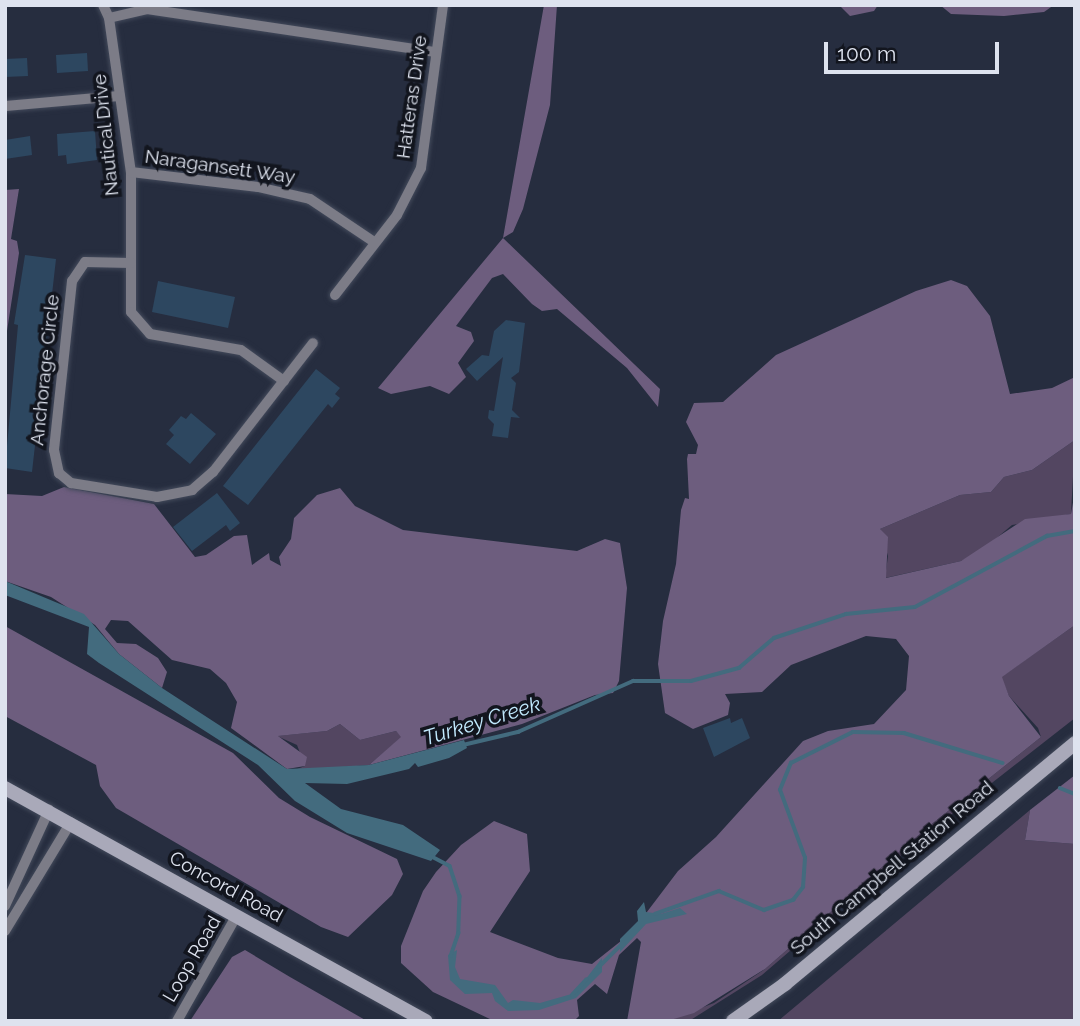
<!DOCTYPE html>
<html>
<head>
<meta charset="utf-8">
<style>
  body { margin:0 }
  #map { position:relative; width:1080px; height:1026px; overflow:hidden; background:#262d3f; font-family:Raleway,sans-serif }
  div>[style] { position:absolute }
  .green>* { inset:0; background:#534661 }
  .forest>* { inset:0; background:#6d5d7e }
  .water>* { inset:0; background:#436b7e }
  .stream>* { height:3.5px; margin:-1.75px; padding:0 1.75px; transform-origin:1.75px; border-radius:1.75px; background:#436b7e }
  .building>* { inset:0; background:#2d4760 }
  .roads { filter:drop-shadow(0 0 2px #434a5b) drop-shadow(0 0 2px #434a5b) }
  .minor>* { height:10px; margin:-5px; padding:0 5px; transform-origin:5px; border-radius:5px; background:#7c7c87 }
  .secondary>* { height:14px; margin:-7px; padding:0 7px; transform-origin:7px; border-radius:7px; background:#a9a9b9 }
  span { translate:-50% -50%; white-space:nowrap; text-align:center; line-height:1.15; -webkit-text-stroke:7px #12151e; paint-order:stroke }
  .street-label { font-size:19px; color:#dee3ef }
  .water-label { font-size:21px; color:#c2eafe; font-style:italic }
  .frame { position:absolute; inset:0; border:7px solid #dee3ef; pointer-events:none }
  .scale { position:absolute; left:824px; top:42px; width:175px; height:32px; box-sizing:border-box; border:4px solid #dee3ef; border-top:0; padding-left:9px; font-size:21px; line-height:24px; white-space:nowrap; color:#dee3ef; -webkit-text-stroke:5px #12151e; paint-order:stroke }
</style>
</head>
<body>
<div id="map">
  <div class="green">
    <div style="clip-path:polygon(1075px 440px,1071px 514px,1012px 525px,980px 552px,961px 561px,885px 578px,888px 556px,880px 529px,960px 495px,991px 492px,1004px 477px,1032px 470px)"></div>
    <div style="clip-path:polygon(1075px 625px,1075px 718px,919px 840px,762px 975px,689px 1021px,667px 1021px,714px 1003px,765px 969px,928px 827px,1041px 737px,1038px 728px,1009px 696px,1001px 677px)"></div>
    <div style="clip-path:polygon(340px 724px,360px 740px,396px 731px,402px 737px,369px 765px,292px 771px,305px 766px,297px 745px,277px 736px,327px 731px)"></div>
    <div style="clip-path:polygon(1030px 810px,1025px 840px,1075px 844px,1075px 1021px,778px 1021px)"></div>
  </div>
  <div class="forest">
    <div style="clip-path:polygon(544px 5px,557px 5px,550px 105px,523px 209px,513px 232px,503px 238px,660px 389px,658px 407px,627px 368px,557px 309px,542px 311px,532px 304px,503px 274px,492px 278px,456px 326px,471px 332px,474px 341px,458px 363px,466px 377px,449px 394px,430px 386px,391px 394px,378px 388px,503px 238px)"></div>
    <div style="clip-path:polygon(839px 5px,878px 5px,874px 11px,850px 16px)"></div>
    <div style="clip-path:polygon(940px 5px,1054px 5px,1044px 12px,1004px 16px,951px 14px)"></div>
    <div style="clip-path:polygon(19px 189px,11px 239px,17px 241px,19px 253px,5px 344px,5px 190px)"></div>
    <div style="clip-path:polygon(951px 280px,967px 286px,990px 316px,1010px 394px,1052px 388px,1075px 377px,1075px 440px,1032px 470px,1004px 477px,991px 492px,960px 495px,880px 529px,888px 537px,886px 578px,961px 561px,1025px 519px,1071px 514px,1075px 491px,1075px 625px,1002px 677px,1009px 696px,1041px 737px,928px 827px,765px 969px,694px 1013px,667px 1021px,627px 1021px,641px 942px,637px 938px,619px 955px,607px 994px,595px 984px,577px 1000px,579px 1016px,574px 1021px,492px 1020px,433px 992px,401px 963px,401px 946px,423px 891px,436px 872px,461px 845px,494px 821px,527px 834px,530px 871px,490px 932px,558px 958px,592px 964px,631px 933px,678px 871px,716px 837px,803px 741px,828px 731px,874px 724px,906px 690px,909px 656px,896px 639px,866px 636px,791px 665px,762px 692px,725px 694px,730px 703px,728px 715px,693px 729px,665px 713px,658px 664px,663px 621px,676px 564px,681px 510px,685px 498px,689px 499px,687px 459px,688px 454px,696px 454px,698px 445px,686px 422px,694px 403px,723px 402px,776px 355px,916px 291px)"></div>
    <div style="clip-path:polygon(64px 487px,154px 504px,195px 557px,206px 555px,234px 536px,247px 535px,252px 565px,269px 553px,270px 560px,281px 566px,279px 557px,291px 539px,294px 518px,317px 495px,340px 488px,355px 506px,403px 530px,577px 551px,605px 539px,620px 543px,627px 588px,619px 681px,613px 693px,595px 695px,522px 724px,369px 765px,401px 737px,396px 731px,360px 740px,340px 724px,327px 731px,278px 736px,307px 757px,305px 766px,287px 769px,231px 728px,237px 702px,226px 683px,210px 669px,172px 660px,128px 621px,111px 620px,105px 629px,117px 643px,136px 644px,158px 658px,167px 672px,162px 688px,119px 654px,95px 625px,51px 597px,5px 581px,5px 494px,42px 496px)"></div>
    <div style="clip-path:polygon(5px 626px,233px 753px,279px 798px,310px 817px,397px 859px,403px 874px,392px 895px,348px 937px,321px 927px,116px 808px,100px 786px,96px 765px,5px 716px)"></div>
    <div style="clip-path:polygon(1075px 775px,1075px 844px,1025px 840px,1030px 810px)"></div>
    <div style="clip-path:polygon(245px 950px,290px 977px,367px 1021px,190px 1021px,232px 957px)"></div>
  </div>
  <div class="water">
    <div style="clip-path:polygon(5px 581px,84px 614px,119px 654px,162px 688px,287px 769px,369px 765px,464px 740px,467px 748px,449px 758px,418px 767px,415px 763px,409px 769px,347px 784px,305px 783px,341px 809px,403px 825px,440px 850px,431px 861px,347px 833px,295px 801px,258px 765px,99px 663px,87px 654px,89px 627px,5px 595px)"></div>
    <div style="clip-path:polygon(644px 902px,646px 912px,661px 914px,680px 908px,687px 914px,646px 924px,620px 952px,620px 939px,638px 921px,637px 911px)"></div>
    <div style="clip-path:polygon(457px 950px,455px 967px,460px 979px,495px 985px,508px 1003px,513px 1000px,540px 1003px,575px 993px,602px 958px,602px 972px,576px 998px,539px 1010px,508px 1011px,495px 1001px,492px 993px,465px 994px,450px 980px,448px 955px)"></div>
  </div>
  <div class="stream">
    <div style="left:463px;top:745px;width:57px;rotate:-13.3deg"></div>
    <div style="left:518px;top:732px;width:126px;rotate:-23.9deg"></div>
    <div style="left:633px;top:681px;width:58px"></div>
    <div style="left:691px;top:681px;width:50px;rotate:-15.2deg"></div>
    <div style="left:739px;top:668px;width:46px;rotate:-40.6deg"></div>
    <div style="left:774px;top:638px;width:76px;rotate:-18.4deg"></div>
    <div style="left:846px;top:614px;width:69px;rotate:-5.8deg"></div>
    <div style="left:915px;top:607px;width:150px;rotate:-28.3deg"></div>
    <div style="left:1047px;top:536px;width:28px;rotate:-10deg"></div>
    <div style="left:1060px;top:788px;width:16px;rotate:22deg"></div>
    <div style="left:431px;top:856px;width:21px;rotate:28deg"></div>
    <div style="left:450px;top:866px;width:32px;rotate:72deg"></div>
    <div style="left:460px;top:896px;width:37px;rotate:92deg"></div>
    <div style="left:459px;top:933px;width:24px;rotate:109deg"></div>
    <div style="left:655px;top:914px;width:68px;rotate:-19.8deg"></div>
    <div style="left:719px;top:891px;width:49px;rotate:22.9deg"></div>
    <div style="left:764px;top:910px;width:31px;rotate:-19deg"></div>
    <div style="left:793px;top:900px;width:16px;rotate:-52deg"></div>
    <div style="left:803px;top:887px;width:29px;rotate:-86deg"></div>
    <div style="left:805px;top:858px;width:72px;rotate:-110.2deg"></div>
    <div style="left:780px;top:790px;width:29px;rotate:-68deg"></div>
    <div style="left:791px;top:763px;width:69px;rotate:-26.6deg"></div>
    <div style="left:853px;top:732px;width:51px;rotate:1.1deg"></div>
    <div style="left:904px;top:733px;width:103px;rotate:16.9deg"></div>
    <div style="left:599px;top:967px;width:34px;rotate:-45deg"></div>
    <div style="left:572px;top:995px;width:21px;rotate:-47deg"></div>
  </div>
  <div class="building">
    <div style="clip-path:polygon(87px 53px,88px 71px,57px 73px,56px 55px)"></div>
    <div style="clip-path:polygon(27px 58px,28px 76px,5px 77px,5px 59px)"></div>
    <div style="clip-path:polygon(95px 131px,97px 160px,67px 164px,66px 155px,58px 156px,57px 134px)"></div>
    <div style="clip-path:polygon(30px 136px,32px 155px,5px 159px,5px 140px)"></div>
    <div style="clip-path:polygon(25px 255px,56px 259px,32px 472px,5px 468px,18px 325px,14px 324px)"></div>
    <div style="clip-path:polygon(158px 281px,235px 297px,228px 328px,152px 312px)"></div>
    <div style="clip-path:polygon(506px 320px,525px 323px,519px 372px,511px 378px,516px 383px,512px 410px,520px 418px,511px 417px,508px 438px,492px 436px,494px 424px,488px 418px,489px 410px,494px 411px,503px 357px,477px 381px,466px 369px,482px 355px,489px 356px,494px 331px)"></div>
    <div style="clip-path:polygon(316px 369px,340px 388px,335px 394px,340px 398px,332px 408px,328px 404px,248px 505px,223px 486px)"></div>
    <div style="clip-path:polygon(191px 413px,216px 434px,190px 464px,166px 444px,174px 435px,169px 430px,181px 416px,186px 419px)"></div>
    <div style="clip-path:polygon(217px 493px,240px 523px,230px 531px,226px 525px,192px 551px,173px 527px)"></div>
    <div style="clip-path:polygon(730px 718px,731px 723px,742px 718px,750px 738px,714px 757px,703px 728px)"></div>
  </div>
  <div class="roads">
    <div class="minor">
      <div style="left:103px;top:5px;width:14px;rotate:65deg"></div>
      <div style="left:109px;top:18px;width:156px;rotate:81.9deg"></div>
      <div style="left:131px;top:172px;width:140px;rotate:90deg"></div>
      <div style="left:131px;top:312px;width:29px;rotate:49deg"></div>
      <div style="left:150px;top:334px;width:92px;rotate:10deg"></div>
      <div style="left:241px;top:350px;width:53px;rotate:35.8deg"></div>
      <div style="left:109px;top:18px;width:39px;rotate:-13deg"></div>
      <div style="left:147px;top:9px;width:292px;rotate:8.5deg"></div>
      <div style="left:5px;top:106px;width:115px;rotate:-5deg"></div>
      <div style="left:131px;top:172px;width:128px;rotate:6.7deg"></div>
      <div style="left:258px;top:187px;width:53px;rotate:13deg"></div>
      <div style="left:310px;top:199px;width:77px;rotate:33.9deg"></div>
      <div style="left:131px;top:263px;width:46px;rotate:-178.8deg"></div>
      <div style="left:85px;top:262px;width:23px;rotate:124deg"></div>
      <div style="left:72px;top:281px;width:170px;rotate:96.1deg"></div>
      <div style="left:54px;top:450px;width:24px;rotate:78deg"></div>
      <div style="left:59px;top:473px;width:16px;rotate:40deg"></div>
      <div style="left:71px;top:483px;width:87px;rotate:9.2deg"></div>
      <div style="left:157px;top:497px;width:36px;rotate:-11deg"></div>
      <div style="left:192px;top:490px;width:28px;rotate:-41deg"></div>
      <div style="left:213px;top:472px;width:163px;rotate:-52.2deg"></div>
      <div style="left:335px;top:295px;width:101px;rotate:-52.2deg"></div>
      <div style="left:397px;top:215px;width:53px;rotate:-62.9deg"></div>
      <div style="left:421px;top:168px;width:164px;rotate:-82.3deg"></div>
      <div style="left:5px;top:906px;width:106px;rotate:-65.4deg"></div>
      <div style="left:5px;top:931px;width:127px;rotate:-58.8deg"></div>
      <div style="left:177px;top:1021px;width:122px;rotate:-60.5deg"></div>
    </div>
    <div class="secondary">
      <div style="left:5px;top:788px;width:481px;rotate:29deg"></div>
      <div style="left:733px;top:1021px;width:64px;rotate:-35.4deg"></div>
      <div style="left:785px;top:984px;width:377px;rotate:-39.7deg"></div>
    </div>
  </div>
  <div class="street-label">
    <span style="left:412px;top:97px;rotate:-82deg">Hatteras Drive</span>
    <span style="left:106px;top:135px;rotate:-96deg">Nautical Drive</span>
    <span style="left:220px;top:167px;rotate:8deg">Naragansett Way</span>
    <span style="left:45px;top:370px;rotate:-84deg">Anchorage Circle</span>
    <span style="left:892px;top:868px;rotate:-40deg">South Campbell Station Road</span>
    <span style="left:226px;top:887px;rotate:29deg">Concord Road</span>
    <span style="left:192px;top:959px;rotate:-60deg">Loop Road</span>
  </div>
  <div class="water-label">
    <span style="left:482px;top:721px;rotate:-17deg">Turkey Creek</span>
  </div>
  <div class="frame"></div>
  <div class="scale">100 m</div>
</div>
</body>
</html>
